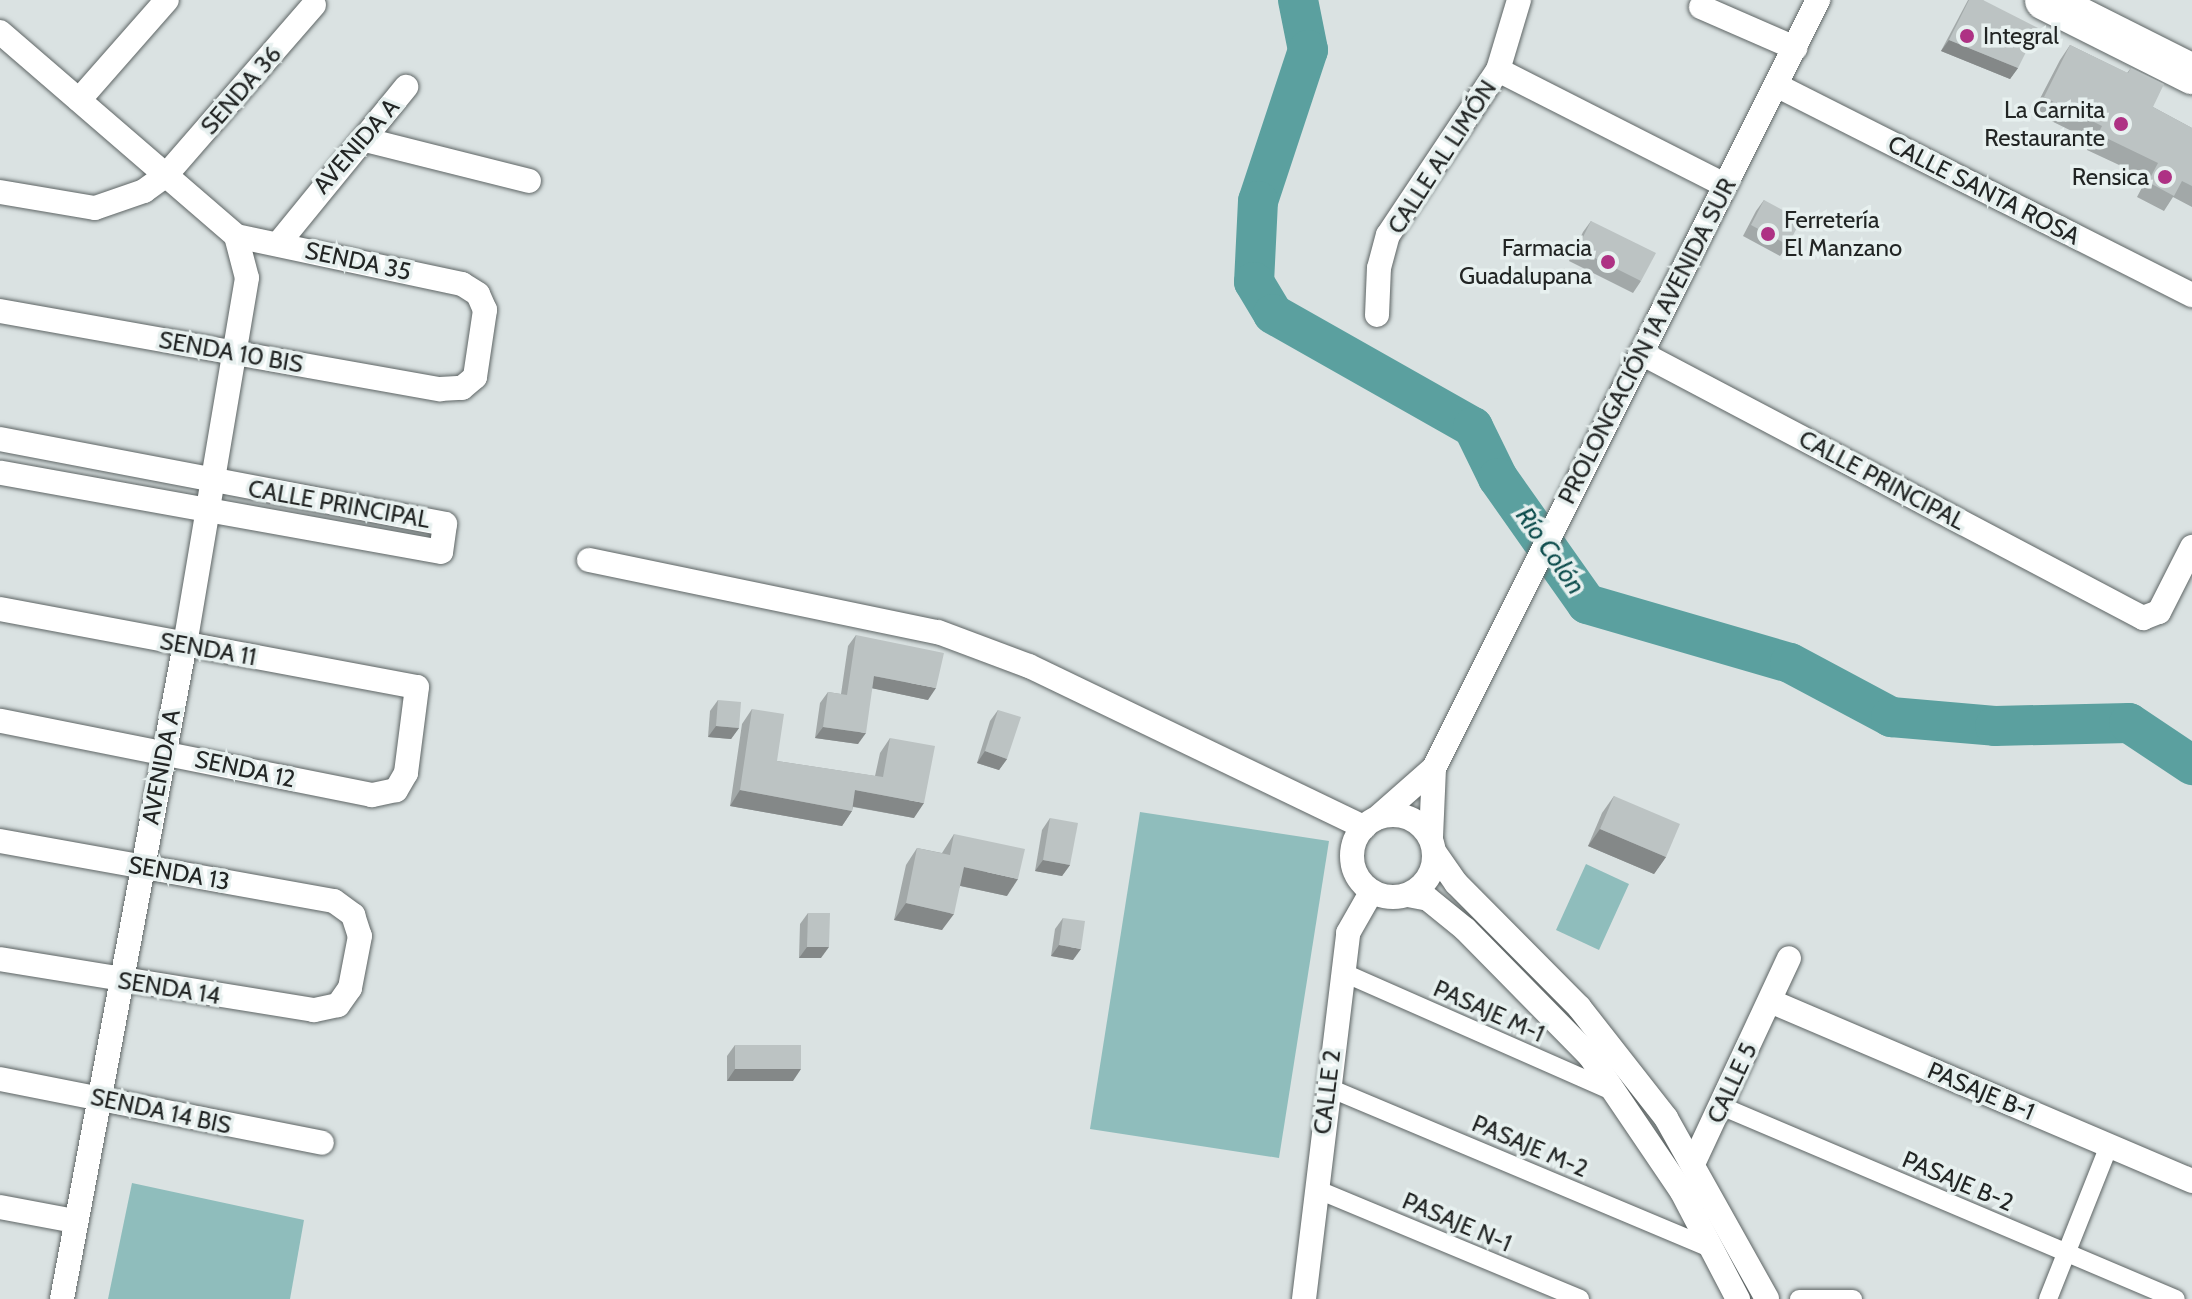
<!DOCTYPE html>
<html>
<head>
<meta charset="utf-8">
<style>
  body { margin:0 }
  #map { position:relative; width:2192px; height:1299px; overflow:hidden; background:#dae2e2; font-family:Cabin,sans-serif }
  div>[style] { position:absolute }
  .green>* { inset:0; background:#8fbdbc }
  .river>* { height:40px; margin:-20px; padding:0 20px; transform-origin:20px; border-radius:20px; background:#5ba09f }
  .roads { filter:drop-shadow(0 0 2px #5e6565) drop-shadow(0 0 2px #5e6565) }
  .pedestrian>* { height:18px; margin:-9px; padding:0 9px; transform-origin:9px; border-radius:9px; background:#fff }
  .minor>* { height:24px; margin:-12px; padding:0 12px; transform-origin:12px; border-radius:12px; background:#fff }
  .minor>.ring { margin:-12px; padding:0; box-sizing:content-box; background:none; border:24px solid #fff; border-radius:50% }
  .trunk>* { height:40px; margin:-20px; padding:0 20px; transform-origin:20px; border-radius:20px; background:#fff }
  .wall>* { inset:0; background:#a2a8a8 }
  .shaded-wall>* { inset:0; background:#848888 }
  .building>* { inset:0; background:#bcc3c3 }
  .dots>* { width:22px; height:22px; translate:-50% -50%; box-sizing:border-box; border:4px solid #e7f0ef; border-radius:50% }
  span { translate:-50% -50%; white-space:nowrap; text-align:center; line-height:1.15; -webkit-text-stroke:7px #e7f0ef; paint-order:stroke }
  .poi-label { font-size:24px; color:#222524 }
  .left { translate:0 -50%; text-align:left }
  .right { translate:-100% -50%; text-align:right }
  .street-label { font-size:24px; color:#222524 }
  .water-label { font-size:26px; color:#0e4d4d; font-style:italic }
</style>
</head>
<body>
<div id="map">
  <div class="green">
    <div style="clip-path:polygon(1140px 812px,1329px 841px,1279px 1158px,1090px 1129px)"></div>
    <div style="clip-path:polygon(1586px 864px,1629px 884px,1599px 950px,1556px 930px)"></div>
    <div style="clip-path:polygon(132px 1183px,304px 1220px,290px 1299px,108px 1299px)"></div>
  </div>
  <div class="river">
    <div style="left:1298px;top:0;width:51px;rotate:78.7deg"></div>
    <div style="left:1308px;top:50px;width:159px;rotate:108.3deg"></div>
    <div style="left:1258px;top:201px;width:81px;rotate:92.8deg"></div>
    <div style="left:1254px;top:282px;width:37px;rotate:59deg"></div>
    <div style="left:1273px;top:314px;width:230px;rotate:29.5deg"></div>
    <div style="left:1473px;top:427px;width:57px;rotate:63.9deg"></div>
    <div style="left:1498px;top:478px;width:154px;rotate:54.8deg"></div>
    <div style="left:1587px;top:604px;width:211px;rotate:16.2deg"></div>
    <div style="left:1790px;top:663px;width:115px;rotate:28.1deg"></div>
    <div style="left:1891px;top:717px;width:104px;rotate:4.9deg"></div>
    <div style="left:1995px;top:726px;width:134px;rotate:-1.3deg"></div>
    <div style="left:2129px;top:723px;width:76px;rotate:33.7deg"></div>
  </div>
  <div class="roads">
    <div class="pedestrian">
      <div style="left:1342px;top:972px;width:297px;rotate:23.8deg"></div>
      <div style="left:1327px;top:1087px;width:421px;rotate:22.8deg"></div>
      <div style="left:1721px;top:1106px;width:494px;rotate:23deg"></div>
      <div style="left:1316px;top:1189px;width:286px;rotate:22.6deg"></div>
      <div style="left:1799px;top:1299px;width:54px"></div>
      <div style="left:2048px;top:1299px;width:165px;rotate:-68.3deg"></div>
    </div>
    <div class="minor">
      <div style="left:1701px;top:7px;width:103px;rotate:23.6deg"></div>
      <div style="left:0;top:32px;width:312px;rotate:40.8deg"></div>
      <div style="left:236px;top:236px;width:43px;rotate:75.3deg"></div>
      <div style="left:247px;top:278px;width:371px;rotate:99.6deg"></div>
      <div style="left:185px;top:644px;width:666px;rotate:100.64deg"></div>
      <div style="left:1498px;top:70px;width:254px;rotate:26.9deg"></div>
      <div style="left:1776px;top:85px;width:466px;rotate:26.8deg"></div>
      <div style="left:79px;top:100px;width:133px;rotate:-48.7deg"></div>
      <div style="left:366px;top:140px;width:168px;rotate:14.1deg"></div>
      <div style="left:0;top:192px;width:96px;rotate:9.6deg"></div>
      <div style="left:95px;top:208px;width:52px;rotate:-19.1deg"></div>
      <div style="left:144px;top:191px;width:29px;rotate:-36deg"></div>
      <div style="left:167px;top:174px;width:224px;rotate:-49deg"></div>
      <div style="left:278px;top:244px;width:203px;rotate:-50.8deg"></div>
      <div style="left:0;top:311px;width:447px;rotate:10.1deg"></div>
      <div style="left:440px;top:389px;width:22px;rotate:-3deg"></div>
      <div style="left:462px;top:388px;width:17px;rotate:-40deg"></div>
      <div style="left:475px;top:377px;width:68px;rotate:-81.5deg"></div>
      <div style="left:485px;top:310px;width:17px;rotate:-114deg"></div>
      <div style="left:478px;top:294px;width:19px;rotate:-148deg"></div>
      <div style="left:462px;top:284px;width:231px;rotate:-168deg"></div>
      <div style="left:1377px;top:315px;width:47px;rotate:-87.6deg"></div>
      <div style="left:1379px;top:268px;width:34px;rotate:-75deg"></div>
      <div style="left:1388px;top:235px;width:198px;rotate:-56.3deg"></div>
      <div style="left:1498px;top:70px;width:73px;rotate:-73.3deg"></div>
      <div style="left:1641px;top:353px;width:568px;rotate:27.83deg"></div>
      <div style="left:2143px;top:618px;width:17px;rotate:-21deg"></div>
      <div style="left:2159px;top:612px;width:73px;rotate:-63.1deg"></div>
      <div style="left:0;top:439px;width:453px;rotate:10.8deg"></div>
      <div style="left:445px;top:524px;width:28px;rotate:98deg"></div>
      <div style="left:441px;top:552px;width:448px;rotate:-169.8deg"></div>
      <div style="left:589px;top:560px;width:356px;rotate:11.7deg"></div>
      <div style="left:938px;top:632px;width:97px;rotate:20.5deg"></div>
      <div style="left:1029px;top:666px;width:372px;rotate:25.7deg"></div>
      <div style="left:0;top:609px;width:424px;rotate:10.6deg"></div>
      <div style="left:417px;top:687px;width:87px;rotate:97.3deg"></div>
      <div style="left:406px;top:773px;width:20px;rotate:120deg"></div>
      <div style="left:396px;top:790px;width:25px;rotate:168deg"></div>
      <div style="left:372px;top:795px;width:379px;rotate:-168.7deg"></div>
      <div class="ring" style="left:1352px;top:815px;width:58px;height:58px"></div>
      <div style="left:1377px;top:818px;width:76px;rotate:-41.3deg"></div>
      <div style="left:1434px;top:768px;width:859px;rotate:-63.43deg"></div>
      <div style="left:1431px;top:837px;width:69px;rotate:-87.5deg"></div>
      <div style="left:0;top:841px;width:339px;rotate:10.2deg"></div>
      <div style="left:334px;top:901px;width:24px;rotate:36deg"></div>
      <div style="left:353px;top:915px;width:22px;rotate:72deg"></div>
      <div style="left:360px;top:936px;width:53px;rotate:100.9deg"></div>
      <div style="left:350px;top:988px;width:21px;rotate:125deg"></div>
      <div style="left:338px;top:1005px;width:25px;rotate:168deg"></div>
      <div style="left:314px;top:1010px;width:318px;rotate:-170.8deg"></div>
      <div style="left:1435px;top:853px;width:37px;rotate:55deg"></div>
      <div style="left:1456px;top:883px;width:175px;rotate:45.2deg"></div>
      <div style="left:1579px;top:1007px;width:141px;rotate:51.9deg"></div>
      <div style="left:1666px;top:1118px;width:207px;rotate:60.8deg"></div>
      <div style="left:1408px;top:895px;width:20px;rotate:11deg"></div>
      <div style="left:1428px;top:899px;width:48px;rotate:39deg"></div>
      <div style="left:1465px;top:929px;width:178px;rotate:45.5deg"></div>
      <div style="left:1590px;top:1056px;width:164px;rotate:55.9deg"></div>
      <div style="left:1682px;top:1192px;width:121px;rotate:62.4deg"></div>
      <div style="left:1770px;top:1001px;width:459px;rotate:23.1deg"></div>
      <div style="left:0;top:1079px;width:328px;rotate:11.2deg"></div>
      <div style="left:1693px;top:1164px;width:227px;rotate:-65deg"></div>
      <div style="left:0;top:1207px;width:76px;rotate:10.6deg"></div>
      <div style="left:1304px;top:1299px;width:369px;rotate:-83.1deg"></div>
      <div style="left:1348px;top:933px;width:48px;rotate:-60.3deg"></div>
    </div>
    <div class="trunk">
      <div style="left:2045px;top:0;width:165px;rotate:26.7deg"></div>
    </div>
  </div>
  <div class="wall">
    <div style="clip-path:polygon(1968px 0,1983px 0,2018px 68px,2010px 79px,1941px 51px)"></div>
    <div style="clip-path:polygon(2070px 45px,2127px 73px,2131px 68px,2153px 107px,2192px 128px,2192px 207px,2173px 197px,2164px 211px,2137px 197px,2147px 178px,2087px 150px,2092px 141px,2033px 112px,2060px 60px)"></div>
    <div style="clip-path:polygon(1764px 200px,1788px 245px,1780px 256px,1743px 236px,1756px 211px)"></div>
    <div style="clip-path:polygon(1591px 221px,1641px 281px,1633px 293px,1569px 261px,1583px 232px)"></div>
    <div style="clip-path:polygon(856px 635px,928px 700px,872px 688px,858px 744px,815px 738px,820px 703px,828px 692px,841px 694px,848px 646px)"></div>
    <div style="clip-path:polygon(718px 700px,739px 728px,731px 739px,708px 737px,710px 711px)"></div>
    <div style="clip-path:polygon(752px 709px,777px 761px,875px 776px,880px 753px,890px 738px,914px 818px,853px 807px,852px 811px,842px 826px,730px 806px,742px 724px)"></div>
    <div style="clip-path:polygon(998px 710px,1007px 759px,999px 770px,977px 763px,990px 721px)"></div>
    <div style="clip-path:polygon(1614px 796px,1666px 857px,1654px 874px,1588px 846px,1602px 813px)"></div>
    <div style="clip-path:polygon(1050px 818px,1070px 865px,1062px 876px,1035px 871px,1042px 830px)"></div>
    <div style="clip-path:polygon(954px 834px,1007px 896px,960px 886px,942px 930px,894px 920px,906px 865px,917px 848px,942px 853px)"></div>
    <div style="clip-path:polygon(808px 913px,821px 958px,799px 958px,800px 924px)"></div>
    <div style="clip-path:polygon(1063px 918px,1073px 960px,1051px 956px,1055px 929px)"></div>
    <div style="clip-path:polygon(735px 1045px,793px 1081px,727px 1081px,727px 1056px)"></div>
  </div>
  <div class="shaded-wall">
    <div style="clip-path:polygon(1949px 40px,2018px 68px,2010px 79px,1941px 51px)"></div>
    <div style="clip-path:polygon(874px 676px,936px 688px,928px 700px,866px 687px)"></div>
    <div style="clip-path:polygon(716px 726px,739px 728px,731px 739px,708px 737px)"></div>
    <div style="clip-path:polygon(823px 727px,866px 733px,858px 744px,815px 738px)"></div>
    <div style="clip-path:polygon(985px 751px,1007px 759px,999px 770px,977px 763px)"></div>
    <div style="clip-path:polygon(740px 790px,852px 811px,842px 826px,730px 806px)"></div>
    <div style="clip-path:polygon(855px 790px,924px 803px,914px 818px,845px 805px)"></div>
    <div style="clip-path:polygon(1600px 829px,1666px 857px,1654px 874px,1588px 846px)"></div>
    <div style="clip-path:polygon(1043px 860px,1070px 865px,1062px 876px,1035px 871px)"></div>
    <div style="clip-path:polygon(964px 867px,1018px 879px,1007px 896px,952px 884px)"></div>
    <div style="clip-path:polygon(906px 903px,954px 914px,942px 930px,894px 920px)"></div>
    <div style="clip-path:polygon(1059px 945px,1081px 949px,1073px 960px,1051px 956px)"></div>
    <div style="clip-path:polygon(807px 947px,829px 947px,821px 958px,799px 958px)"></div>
    <div style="clip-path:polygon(735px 1069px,801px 1069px,793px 1081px,727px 1081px)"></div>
  </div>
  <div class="building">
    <div style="clip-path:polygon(1969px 0,1983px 0,2038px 28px,2018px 68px,1949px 40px)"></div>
    <div style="clip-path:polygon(2070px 45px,2128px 73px,2131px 68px,2164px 84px,2153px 107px,2192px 128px,2192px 186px,2182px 181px,2174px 196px,2148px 182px,2158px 163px,2098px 134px,2102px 126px,2044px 97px)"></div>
    <div style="clip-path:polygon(1764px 200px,1801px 220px,1788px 245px,1751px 225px)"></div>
    <div style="clip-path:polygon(1591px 221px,1656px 253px,1641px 281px,1577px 249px)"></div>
    <div style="clip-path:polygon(856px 635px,944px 653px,936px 688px,874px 676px,866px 733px,823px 727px,828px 692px,847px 695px)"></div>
    <div style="clip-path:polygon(718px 700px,741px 702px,739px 728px,716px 726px)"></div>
    <div style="clip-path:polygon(752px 709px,784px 714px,777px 761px,883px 777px,890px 738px,935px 746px,924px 803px,855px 790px,852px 811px,740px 790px)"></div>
    <div style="clip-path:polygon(998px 710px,1021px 717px,1007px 759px,985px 751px)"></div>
    <div style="clip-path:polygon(1614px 796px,1680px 824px,1666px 857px,1600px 829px)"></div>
    <div style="clip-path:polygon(1050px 818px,1078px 823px,1070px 865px,1043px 860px)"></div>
    <div style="clip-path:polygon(954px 834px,1025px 849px,1018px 879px,964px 867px,954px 914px,906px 903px,917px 848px,950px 855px)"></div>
    <div style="clip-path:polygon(808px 913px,830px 913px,829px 947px,807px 947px)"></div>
    <div style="clip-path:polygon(1063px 918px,1085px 921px,1081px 949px,1059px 945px)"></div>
    <div style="clip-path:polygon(735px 1045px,801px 1045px,801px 1069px,735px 1069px)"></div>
  </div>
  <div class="dots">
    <div style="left:1967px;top:36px;background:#ae3284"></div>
    <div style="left:2121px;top:124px;background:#ae3284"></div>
    <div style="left:2165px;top:177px;background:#ae3284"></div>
    <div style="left:1768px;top:234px;background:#ae3284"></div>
    <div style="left:1608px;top:262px;background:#ae3284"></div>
  </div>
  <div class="poi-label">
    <span class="left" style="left:1983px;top:36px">Integral</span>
    <span class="right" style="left:2105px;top:124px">La Carnita<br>Restaurante</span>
    <span class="right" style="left:2149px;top:177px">Rensica</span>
    <span class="left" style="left:1784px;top:234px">Ferretería<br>El Manzano</span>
    <span class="right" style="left:1592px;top:262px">Farmacia<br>Guadalupana</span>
  </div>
  <div class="street-label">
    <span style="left:241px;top:90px;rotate:-49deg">SENDA 36</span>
    <span style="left:356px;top:146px;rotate:-49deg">AVENIDA A</span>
    <span style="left:1442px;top:157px;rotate:-57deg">CALLE AL LIMÓN</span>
    <span style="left:1984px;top:190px;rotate:27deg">CALLE SANTA ROSA</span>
    <span style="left:358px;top:261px;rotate:12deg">SENDA 35</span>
    <span style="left:1647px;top:341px;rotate:-63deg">PROLONGACIÓN 1A AVENIDA SUR</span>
    <span style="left:231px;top:352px;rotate:10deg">SENDA 10 BIS</span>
    <span style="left:1882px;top:480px;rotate:28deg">CALLE PRINCIPAL</span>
    <span style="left:339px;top:504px;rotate:10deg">CALLE PRINCIPAL</span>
    <span style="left:208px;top:649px;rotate:10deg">SENDA 11</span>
    <span style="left:161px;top:767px;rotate:-79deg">AVENIDA A</span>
    <span style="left:245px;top:769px;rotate:12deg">SENDA 12</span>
    <span style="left:179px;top:873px;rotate:10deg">SENDA 13</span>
    <span style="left:169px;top:988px;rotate:9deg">SENDA 14</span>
    <span style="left:1489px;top:1011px;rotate:24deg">PASAJE M-1</span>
    <span style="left:1732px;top:1083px;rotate:-65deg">CALLE 5</span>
    <span style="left:1981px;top:1091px;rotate:23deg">PASAJE B-1</span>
    <span style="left:1327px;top:1092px;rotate:-83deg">CALLE 2</span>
    <span style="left:161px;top:1111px;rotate:12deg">SENDA 14 BIS</span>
    <span style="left:1530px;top:1146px;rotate:23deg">PASAJE M-2</span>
    <span style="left:1958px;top:1181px;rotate:23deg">PASAJE B-2</span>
    <span style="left:1457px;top:1222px;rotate:23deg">PASAJE N-1</span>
  </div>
  <div class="water-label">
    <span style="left:1550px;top:551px;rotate:55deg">Río Colón</span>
  </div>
</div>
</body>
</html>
